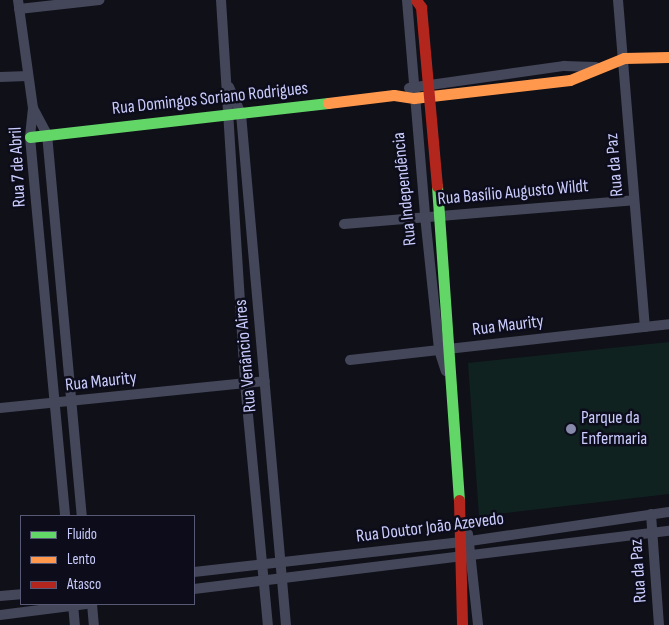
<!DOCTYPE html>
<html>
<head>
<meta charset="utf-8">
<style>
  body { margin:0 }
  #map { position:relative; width:669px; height:625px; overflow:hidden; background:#101018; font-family:"Sofia Sans Condensed",sans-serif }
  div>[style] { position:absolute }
  .green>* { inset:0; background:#0f2220 }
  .street>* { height:10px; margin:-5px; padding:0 5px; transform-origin:5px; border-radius:5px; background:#444659 }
  .fast>* { height:11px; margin:-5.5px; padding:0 5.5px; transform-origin:5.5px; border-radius:5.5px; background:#63d668 }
  .slow>* { height:11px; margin:-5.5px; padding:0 5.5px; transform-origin:5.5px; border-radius:5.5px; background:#ff974d }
  .jam>* { height:11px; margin:-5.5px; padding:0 5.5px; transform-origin:5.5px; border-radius:5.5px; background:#b3261e }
  .dots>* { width:14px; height:14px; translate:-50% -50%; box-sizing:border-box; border:2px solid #0c0c1b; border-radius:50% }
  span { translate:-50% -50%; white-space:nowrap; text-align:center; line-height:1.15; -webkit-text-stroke:5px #0c0c1b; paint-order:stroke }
  .street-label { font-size:18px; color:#c9ccfc }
  .poi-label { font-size:18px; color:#c9ccfc }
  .left { translate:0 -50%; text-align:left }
  .legend { position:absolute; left:20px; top:515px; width:175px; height:90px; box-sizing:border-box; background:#0c0c1b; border:1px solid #585975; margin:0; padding:6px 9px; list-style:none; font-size:15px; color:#c9ccfc }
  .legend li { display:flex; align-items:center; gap:10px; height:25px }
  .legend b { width:25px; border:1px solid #585975 }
</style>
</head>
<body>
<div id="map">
  <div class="green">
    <div style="clip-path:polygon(669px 342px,669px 494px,479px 516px,468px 363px)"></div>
  </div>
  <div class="street">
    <div style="left:18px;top:0;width:109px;rotate:82.1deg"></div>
    <div style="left:33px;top:108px;width:29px;rotate:96deg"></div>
    <div style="left:30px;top:137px;width:381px;rotate:84.7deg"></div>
    <div style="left:221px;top:0;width:384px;rotate:86.4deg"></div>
    <div style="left:245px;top:383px;width:243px;rotate:84.6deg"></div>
    <div style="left:407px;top:0;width:217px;rotate:85.2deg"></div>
    <div style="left:425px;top:216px;width:135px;rotate:84deg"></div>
    <div style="left:439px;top:350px;width:22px;rotate:72deg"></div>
    <div style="left:618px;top:0;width:328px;rotate:85.3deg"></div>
    <div style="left:19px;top:9px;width:81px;rotate:-6.4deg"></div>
    <div style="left:0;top:77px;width:28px;rotate:-2deg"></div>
    <div style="left:229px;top:87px;width:30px;rotate:66deg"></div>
    <div style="left:241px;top:114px;width:513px;rotate:84.97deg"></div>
    <div style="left:409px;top:88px;width:157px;rotate:-8.1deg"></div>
    <div style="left:564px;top:66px;width:32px;rotate:2deg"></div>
    <div style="left:33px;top:108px;width:30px;rotate:62deg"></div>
    <div style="left:47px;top:134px;width:384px;rotate:84.8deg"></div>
    <div style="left:344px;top:224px;width:291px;rotate:-4.7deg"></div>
    <div style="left:350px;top:360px;width:321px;rotate:-6.4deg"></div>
    <div style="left:0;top:408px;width:266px;rotate:-5.8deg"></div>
    <div style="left:651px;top:514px;width:111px;rotate:85.9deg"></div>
    <div style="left:468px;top:534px;width:92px;rotate:83.7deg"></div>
    <div style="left:194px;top:572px;width:278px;rotate:-6.4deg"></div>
    <div style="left:470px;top:541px;width:201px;rotate:-8.3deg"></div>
    <div style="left:194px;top:589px;width:479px;rotate:-7deg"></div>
    <div style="left:0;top:596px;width:21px;rotate:-5deg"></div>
    <div style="left:73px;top:604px;width:21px;rotate:85deg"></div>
    <div style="left:92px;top:604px;width:21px;rotate:85deg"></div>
    <div style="left:0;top:615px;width:87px;rotate:-7.3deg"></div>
  </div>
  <div class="fast">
    <div style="left:30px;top:137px;width:300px;rotate:-6.5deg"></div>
    <div style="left:437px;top:186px;width:315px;rotate:86deg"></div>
  </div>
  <div class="slow">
    <div style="left:328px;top:103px;width:66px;rotate:-6.9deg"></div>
    <div style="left:394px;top:95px;width:20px;rotate:9deg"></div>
    <div style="left:414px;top:98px;width:157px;rotate:-6.6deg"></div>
    <div style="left:570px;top:80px;width:58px;rotate:-22.2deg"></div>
    <div style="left:624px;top:58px;width:45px;rotate:-1.3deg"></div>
  </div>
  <div class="jam">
    <div style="left:416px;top:0;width:9px;rotate:54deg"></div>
    <div style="left:421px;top:7px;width:180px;rotate:84.9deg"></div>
    <div style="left:459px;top:500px;width:125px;rotate:88.6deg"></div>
  </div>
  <div class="dots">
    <div style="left:571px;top:429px;background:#888aac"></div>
  </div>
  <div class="street-label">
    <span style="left:210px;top:99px;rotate:-6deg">Rua Domingos Soriano Rodrigues</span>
    <span style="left:615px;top:165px;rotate:-95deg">Rua da Paz</span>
    <span style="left:18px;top:167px;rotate:-93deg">Rua 7 de Abril</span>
    <span style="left:405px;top:189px;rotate:-96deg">Rua Independência</span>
    <span style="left:513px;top:193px;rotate:-5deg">Rua Basílio Augusto Wildt</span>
    <span style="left:508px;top:326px;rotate:-7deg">Rua Maurity</span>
    <span style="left:246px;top:356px;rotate:-95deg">Rua Venâncio Aires</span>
    <span style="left:101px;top:382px;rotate:-6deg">Rua Maurity</span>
    <span style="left:430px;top:528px;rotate:-7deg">Rua Doutor João Azevedo</span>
    <span style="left:639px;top:571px;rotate:-94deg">Rua da Paz</span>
  </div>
  <div class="poi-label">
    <span class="left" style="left:581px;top:429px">Parque da<br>Enfermaria</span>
  </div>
  <ul class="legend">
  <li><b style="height:6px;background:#63d668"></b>Fluido</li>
  <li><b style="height:6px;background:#ff974d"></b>Lento</li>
  <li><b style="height:6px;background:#b3261e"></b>Atasco</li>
  </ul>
</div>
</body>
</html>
